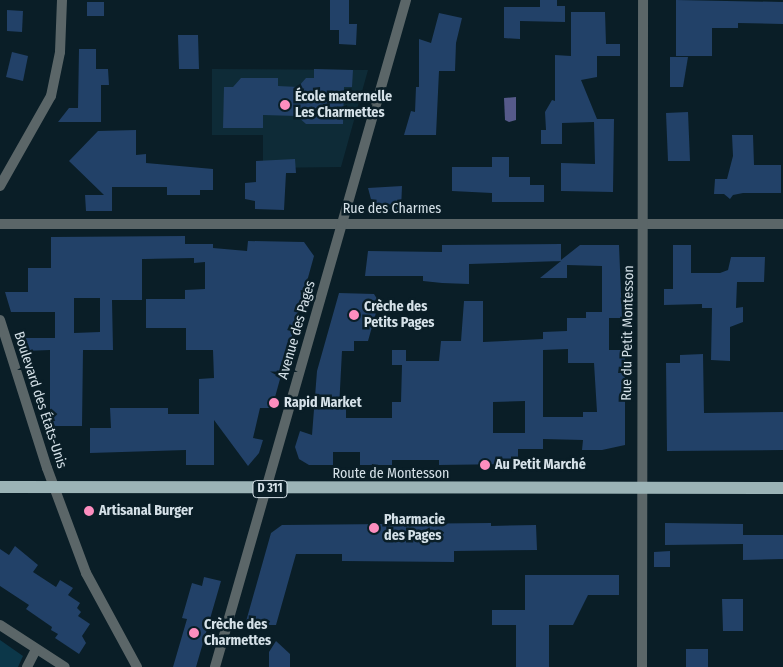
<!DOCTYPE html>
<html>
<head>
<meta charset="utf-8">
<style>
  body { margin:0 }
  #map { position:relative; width:783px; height:667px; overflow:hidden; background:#0a1e27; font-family:"Fira Sans Condensed",sans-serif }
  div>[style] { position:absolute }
  .built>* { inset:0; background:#0e2b37 }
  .green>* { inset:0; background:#0c3749 }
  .water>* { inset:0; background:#565a8a }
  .building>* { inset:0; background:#224168 }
  .street>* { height:10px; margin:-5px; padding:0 5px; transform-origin:5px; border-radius:5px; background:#5b6668 }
  .primary>* { height:12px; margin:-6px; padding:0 6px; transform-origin:6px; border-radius:6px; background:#9bb3b6 }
  .dots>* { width:14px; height:14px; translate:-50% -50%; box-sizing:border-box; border:2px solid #0a1e27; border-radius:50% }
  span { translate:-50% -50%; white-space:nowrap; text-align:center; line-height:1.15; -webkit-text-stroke:5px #0a1e27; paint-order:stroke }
  .shield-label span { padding:1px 4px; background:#0a1e27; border:1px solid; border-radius:4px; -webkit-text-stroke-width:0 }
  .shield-label { font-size:12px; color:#d5e1e8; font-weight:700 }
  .poi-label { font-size:14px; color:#d5e1e8; font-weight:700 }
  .left { translate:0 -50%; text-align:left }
  .street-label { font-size:14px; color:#d5e1e8 }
</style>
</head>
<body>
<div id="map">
  <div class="built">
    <div style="clip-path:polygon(212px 69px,368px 70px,341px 167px,263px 168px,263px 135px,212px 135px)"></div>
  </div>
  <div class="green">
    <div style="clip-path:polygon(0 640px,23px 656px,18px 667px,0 667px)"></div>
  </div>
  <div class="water">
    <div style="clip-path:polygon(516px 97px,516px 120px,509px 122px,505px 120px,504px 98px)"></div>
  </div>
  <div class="building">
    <div style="clip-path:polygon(330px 0,349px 0,349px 24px,357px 24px,356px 45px,339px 44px,339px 30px,330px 30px)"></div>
    <div style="clip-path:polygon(540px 0,557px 0,557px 6px,565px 6px,565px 22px,520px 21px,520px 39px,504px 38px,504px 7px,540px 7px)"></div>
    <div style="clip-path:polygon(676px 0,783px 2px,783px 24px,738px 23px,738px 28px,712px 28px,712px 56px,676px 56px)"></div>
    <div style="clip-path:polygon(87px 2px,104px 2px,104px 16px,87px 16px)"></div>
    <div style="clip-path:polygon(7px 10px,23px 11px,22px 32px,7px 31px)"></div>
    <div style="clip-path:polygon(571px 12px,605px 12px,606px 44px,620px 44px,620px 56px,597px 56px,597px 77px,581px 80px,597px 119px,614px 119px,613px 192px,561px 191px,561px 163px,595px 164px,594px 122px,562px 123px,562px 144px,541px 144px,541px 130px,546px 130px,545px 112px,552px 100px,555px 101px,555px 55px,571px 56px)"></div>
    <div style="clip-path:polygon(439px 13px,462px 18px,456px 43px,455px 71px,439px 71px,436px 135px,404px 135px,411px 111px,415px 112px,416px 87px,419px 87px,419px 39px,431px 43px)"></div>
    <div style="clip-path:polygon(178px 35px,198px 35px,199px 69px,179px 69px)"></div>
    <div style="clip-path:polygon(79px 49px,96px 49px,96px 69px,108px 69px,109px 85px,101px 85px,101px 122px,58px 122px,69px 108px,78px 108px)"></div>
    <div style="clip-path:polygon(12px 52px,28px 56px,23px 81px,6px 77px)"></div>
    <div style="clip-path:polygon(670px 57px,688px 57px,683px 87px,670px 87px)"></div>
    <div style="clip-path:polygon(314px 69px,353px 70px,352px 87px,344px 87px,343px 124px,306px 124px,297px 116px,263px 115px,263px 128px,223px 128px,224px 87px,233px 87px,241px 78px,278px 78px,278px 86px,298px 87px,306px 78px,314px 78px)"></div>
    <div style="clip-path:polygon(688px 112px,690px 161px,668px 161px,666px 113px)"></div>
    <div style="clip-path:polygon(136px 130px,136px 155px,146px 154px,146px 163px,213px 169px,213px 190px,200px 190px,200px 195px,167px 195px,167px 187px,112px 187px,112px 211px,86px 211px,85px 195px,104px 195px,69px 161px,98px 131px)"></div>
    <div style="clip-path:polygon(732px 135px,753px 135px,754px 165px,781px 165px,781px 193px,743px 193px,733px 195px,730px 199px,724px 194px,714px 194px,715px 179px,727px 179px,733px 156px)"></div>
    <div style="clip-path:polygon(492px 157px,509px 157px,509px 177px,530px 177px,530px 185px,544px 185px,544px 202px,492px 202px,492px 193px,452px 191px,452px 167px,492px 167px)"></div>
    <div style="clip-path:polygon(295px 159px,296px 173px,286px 173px,284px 210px,255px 209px,255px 201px,245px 199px,245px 183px,256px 182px,256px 161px)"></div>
    <div style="clip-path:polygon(402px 186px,401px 210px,381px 209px,372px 203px,368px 188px)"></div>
    <div style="clip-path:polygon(evenodd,185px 236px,185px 244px,213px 244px,213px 248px,247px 251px,248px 241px,304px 242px,314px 256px,272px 408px,260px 408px,253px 438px,263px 440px,259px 453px,248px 466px,214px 420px,214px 465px,186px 465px,186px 450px,90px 453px,90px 428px,111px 428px,110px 408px,168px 408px,168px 414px,199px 414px,199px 379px,214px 378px,213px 350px,186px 350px,186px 328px,146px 328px,146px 299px,185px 299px,185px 290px,205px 289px,205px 262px,194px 263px,194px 258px,142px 259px,142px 300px,112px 300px,113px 350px,83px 350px,82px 426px,50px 426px,50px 350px,23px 351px,19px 338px,55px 338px,55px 312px,11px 312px,5px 292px,28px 292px,28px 268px,51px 268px,51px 237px,185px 236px,74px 298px,100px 298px,100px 332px,74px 333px,74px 298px)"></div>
    <div style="clip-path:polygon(evenodd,561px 244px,561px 260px,580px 245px,619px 245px,622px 318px,609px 318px,609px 350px,625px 350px,625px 445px,602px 450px,582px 450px,583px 440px,543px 439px,543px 449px,518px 449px,518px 464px,439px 465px,439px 460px,392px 460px,392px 465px,360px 465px,360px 452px,333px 452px,333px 465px,309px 465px,299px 459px,295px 447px,300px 431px,312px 435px,317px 371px,339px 293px,374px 294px,379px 302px,368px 341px,354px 341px,354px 351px,342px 351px,339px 408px,346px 408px,346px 418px,392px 418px,392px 402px,401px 402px,402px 365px,392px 365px,392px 350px,406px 350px,406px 361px,439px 361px,441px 341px,461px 341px,464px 301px,483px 301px,483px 342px,543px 339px,543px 332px,567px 331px,567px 318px,586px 318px,586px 312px,602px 312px,602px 266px,567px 265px,567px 278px,540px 278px,561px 261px,469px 264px,469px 284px,442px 283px,423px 281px,423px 276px,365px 276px,368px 251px,442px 252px,442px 245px,561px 244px,568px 349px,568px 363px,594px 363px,597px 412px,583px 412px,583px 417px,543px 417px,543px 350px,568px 349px,561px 244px,525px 401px,525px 433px,493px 433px,493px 402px,525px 401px)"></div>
    <div style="clip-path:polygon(673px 245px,691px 245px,691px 273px,720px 273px,728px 270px,731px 257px,765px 257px,764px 282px,737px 282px,736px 308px,743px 307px,743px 322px,730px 327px,730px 361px,711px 360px,712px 308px,702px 308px,702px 304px,664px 305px,664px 289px,673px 289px)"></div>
    <div style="clip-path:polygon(703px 354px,704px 413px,783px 412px,783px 450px,667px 451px,666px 363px,680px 363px,680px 355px)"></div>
    <div style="clip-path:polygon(491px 523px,491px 526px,536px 525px,537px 550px,454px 551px,454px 562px,342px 561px,342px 554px,296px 554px,276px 625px,245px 625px,271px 533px,282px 525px)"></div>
    <div style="clip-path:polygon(665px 523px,743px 524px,743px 535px,783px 535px,783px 559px,743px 560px,743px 544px,665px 545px)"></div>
    <div style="clip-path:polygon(15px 546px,38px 565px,33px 572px,56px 587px,60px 580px,73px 588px,68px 595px,80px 603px,77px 608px,81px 612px,78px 616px,90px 624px,82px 636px,86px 643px,79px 654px,55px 638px,58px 634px,51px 630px,52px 627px,26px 609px,29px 605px,0 586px,0 549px,9px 555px)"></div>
    <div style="clip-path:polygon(670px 551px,670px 567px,654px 567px,654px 552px)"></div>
    <div style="clip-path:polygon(525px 575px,619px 575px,619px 595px,588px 595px,573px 625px,549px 625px,549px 667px,516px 667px,516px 625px,492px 625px,492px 610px,525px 610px)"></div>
    <div style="clip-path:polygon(204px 577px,221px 581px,196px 667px,173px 667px,187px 619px,182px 618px,192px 583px,202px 586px)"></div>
    <div style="clip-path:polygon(722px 599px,743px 599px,743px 631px,723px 631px)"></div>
    <div style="clip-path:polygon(276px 641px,290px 654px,290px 667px,269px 667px,269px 652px)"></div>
    <div style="clip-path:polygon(686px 649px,708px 649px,708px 667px,686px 667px)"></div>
  </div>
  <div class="street">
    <div style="left:0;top:186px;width:103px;rotate:-60.5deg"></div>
    <div style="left:51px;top:96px;width:45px;rotate:-78.4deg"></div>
    <div style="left:60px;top:52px;width:52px;rotate:-87.8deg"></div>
    <div style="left:0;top:224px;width:783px"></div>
    <div style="left:0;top:320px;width:155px;rotate:72.4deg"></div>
    <div style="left:47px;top:468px;width:112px;rotate:69.6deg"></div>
    <div style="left:86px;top:573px;width:107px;rotate:61.5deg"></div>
    <div style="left:0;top:625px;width:77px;rotate:32.9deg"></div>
    <div style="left:27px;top:667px;width:20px;rotate:-63deg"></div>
    <div style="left:215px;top:667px;width:694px;rotate:-74.02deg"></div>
    <div style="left:642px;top:667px;width:667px;rotate:-89.91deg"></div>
  </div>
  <div class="primary">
    <div style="left:0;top:487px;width:783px;rotate:0.07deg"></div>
  </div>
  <div class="dots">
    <div style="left:285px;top:105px;background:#fd8ebf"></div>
    <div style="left:354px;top:315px;background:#fd8ebf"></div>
    <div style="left:274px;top:403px;background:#fd8ebf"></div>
    <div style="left:485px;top:465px;background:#fd8ebf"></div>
    <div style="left:89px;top:511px;background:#fd8ebf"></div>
    <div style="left:374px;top:528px;background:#fd8ebf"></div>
    <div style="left:194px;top:633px;background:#fd8ebf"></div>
  </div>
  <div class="shield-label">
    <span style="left:270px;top:489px">D 311</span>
  </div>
  <div class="poi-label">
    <span class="left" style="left:295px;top:105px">École maternelle<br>Les Charmettes</span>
    <span class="left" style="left:364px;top:315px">Crèche des<br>Petits Pages</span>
    <span class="left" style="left:284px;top:403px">Rapid Market</span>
    <span class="left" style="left:495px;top:465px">Au Petit Marché</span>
    <span class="left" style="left:99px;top:511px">Artisanal Burger</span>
    <span class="left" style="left:384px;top:528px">Pharmacie<br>des Pages</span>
    <span class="left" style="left:204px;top:633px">Crèche des<br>Charmettes</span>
  </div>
  <div class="street-label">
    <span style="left:392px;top:209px">Rue des Charmes</span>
    <span style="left:297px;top:330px;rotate:-74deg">Avenue des Pages</span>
    <span style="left:628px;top:333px;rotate:-89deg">Rue du Petit Montesson</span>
    <span style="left:40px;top:400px;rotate:72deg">Boulevard des États-Unis</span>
    <span style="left:391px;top:474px">Route de Montesson</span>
  </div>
</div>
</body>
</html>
